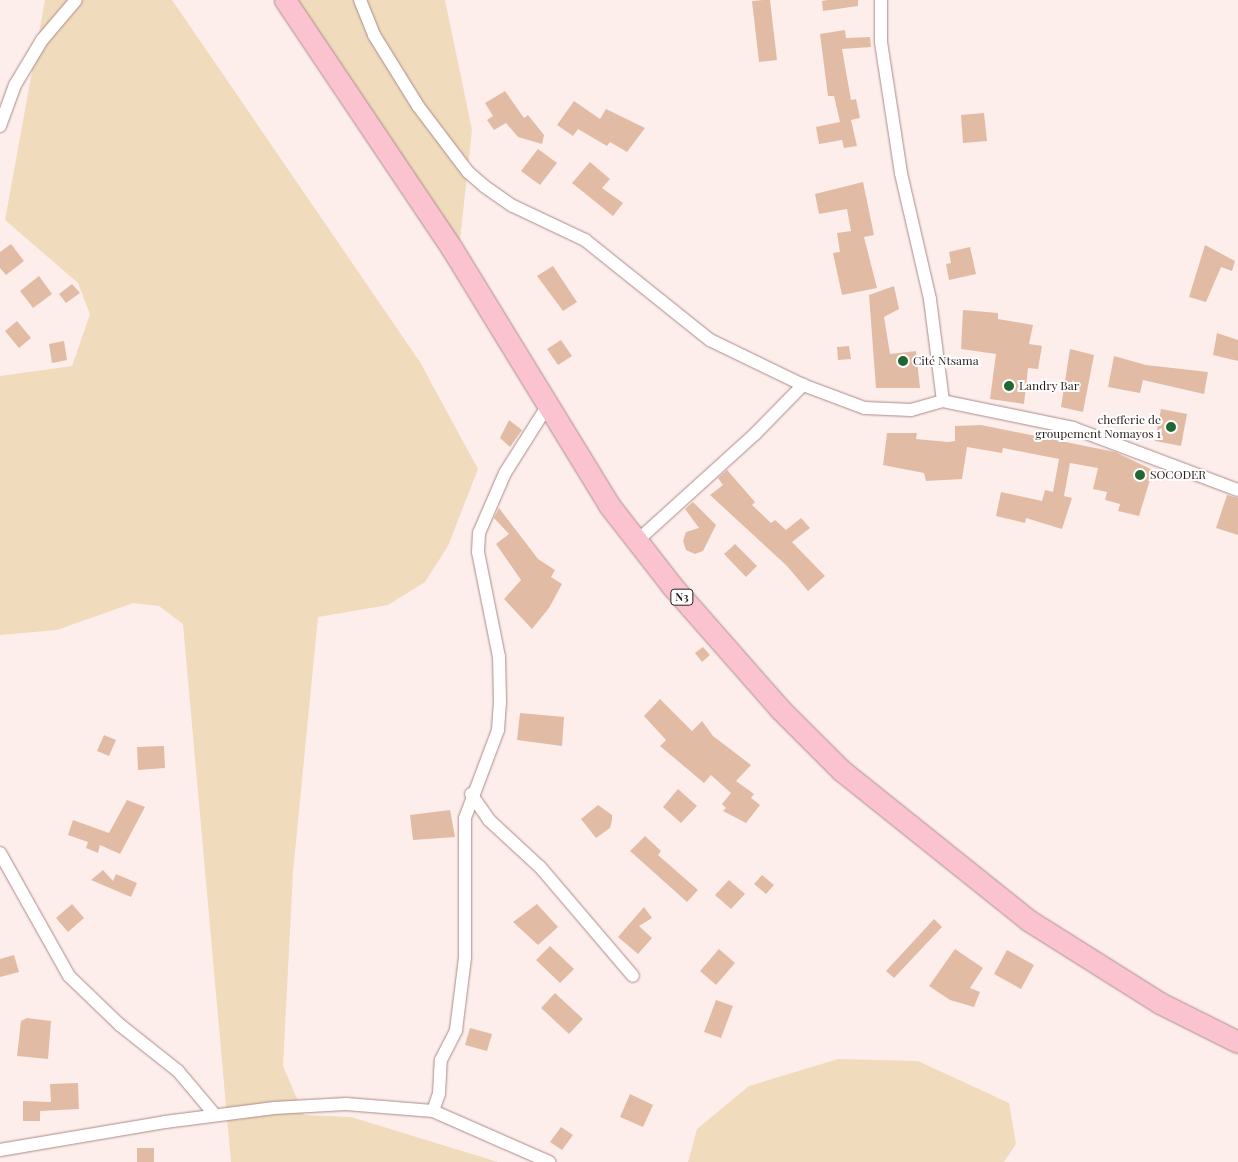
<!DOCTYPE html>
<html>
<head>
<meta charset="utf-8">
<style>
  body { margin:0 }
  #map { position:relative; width:1238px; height:1162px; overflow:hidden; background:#fdeeec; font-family:"Playfair Display",serif }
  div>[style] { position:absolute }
  .green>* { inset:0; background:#f0dbbd }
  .building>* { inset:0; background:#e2bba5 }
  .roads { filter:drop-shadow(0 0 1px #ac8b86) drop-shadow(0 0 1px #ac8b86) }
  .minor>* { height:12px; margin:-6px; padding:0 6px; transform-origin:6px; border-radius:6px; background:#fff }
  .trunk>* { height:21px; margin:-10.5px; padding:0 10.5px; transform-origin:10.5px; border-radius:10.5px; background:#fbc2cf }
  .dots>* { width:14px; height:14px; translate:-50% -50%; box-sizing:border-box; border:2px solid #fff; border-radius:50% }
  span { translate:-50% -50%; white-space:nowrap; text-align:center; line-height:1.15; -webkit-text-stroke:4px #fff; paint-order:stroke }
  .shield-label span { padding:1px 4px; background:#fff; border:1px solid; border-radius:4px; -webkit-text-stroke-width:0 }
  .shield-label { font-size:11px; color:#281c1a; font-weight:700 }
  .poi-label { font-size:12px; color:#281c1a }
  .left { translate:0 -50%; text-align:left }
  .right { translate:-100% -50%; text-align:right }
</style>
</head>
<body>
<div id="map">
  <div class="green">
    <div style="clip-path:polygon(45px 0,172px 0,420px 362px,478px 469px,448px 546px,425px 582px,388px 605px,318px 617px,293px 872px,283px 1066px,304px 1115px,351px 1117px,498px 1162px,231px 1162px,183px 624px,159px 606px,133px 603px,57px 630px,0 635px,0 376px,72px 366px,90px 314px,78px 283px,5px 220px)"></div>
    <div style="clip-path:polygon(278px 0,445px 0,472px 130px,458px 258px)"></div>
    <div style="clip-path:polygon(838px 1059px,918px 1061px,1009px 1103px,1016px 1144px,1004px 1162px,688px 1162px,697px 1129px,749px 1086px)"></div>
  </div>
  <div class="building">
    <div style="clip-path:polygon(763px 0,770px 0,777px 60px,759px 62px,752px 1px)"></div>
    <div style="clip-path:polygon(828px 0,858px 0,858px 6px,823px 11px,822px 1px)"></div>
    <div style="clip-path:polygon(845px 30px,846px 38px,870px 37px,871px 47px,842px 49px,851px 100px,856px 99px,860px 118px,851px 120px,857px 146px,844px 148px,842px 140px,819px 144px,816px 127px,840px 122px,834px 96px,828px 96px,820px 34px)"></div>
    <div style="clip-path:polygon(505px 91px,524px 118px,528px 115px,544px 135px,542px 144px,518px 137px,506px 123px,494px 130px,487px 120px,493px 116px,485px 103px)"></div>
    <div style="clip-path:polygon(574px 101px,600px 119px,606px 109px,645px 128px,627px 152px,610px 142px,607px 146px,578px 129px,573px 136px,557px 125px)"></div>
    <div style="clip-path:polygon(984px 113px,987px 141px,963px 143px,961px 115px)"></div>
    <div style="clip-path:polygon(538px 149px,557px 163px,540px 185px,521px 171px)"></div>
    <div style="clip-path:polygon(590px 162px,610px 179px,602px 188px,623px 203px,613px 216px,572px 183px)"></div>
    <div style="clip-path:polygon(863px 182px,874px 235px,864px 237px,877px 288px,842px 295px,833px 253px,840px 252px,837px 233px,851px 231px,847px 209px,819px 214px,815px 194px)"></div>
    <div style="clip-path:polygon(11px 244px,24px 261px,6px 275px,0 268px,0 252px)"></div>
    <div style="clip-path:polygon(1205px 245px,1235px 261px,1232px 271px,1221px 267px,1206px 302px,1189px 297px)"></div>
    <div style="clip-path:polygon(970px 247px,976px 274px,949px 280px,946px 264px,951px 263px,949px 252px)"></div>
    <div style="clip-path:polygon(553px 266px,577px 302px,563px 311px,537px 276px)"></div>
    <div style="clip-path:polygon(39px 276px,52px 294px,33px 308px,20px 291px)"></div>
    <div style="clip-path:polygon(72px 284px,80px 293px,66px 303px,59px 294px)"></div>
    <div style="clip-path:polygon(894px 286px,899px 309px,884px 317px,890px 354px,916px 351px,920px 388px,876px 388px,869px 295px)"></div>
    <div style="clip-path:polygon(963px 310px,998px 313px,998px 319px,1033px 325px,1029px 344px,1042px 346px,1038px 369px,1028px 368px,1024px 404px,990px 399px,996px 354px,961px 349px)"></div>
    <div style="clip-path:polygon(17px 321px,31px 338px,19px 348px,5px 331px)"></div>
    <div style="clip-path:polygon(1217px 333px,1238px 340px,1238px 361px,1213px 355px)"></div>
    <div style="clip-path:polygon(561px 340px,572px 356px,558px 365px,547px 349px)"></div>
    <div style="clip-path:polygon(64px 341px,67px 360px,52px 363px,49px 344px)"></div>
    <div style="clip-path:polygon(849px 346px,851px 359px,838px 360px,837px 347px)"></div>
    <div style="clip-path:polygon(1070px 349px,1094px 355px,1083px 412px,1061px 407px)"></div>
    <div style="clip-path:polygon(1114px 356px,1146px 365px,1208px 372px,1204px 394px,1143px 380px,1140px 393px,1108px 387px)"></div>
    <div style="clip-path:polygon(1161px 409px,1187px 414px,1181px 446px,1155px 441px)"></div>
    <div style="clip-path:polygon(509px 420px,522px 430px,510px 447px,500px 438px)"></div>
    <div style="clip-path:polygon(981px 425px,1115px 452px,1153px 470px,1139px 516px,1118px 511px,1120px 504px,1105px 500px,1107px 492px,1093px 489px,1098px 468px,1070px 463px,1064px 496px,1072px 498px,1062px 529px,1026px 518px,1025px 523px,996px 516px,1001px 492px,1042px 501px,1045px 490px,1053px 492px,1059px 459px,1003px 448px,1002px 453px,967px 447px,962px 479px,926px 481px,924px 473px,883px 465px,887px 433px,917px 433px,916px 439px,948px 442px,955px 441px,955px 426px)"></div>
    <div style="clip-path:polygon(727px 470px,755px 502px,752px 505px,771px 523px,775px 520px,786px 530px,801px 518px,810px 528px,792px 542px,825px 576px,808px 591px,787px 566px,710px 495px,723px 485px,718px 478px)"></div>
    <div style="clip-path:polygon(1227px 495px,1238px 498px,1238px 535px,1216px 528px)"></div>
    <div style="clip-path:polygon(693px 502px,716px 525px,703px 551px,695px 554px,686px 550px,683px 541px,686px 532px,699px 528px,685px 509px)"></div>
    <div style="clip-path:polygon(499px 508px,538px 559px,555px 570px,551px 577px,562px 584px,549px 608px,532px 629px,504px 599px,521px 580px,496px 544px,509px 534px,494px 518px)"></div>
    <div style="clip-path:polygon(735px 544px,757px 566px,746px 577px,724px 554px)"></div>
    <div style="clip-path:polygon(703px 647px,710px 655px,702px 662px,695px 653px)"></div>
    <div style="clip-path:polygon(660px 699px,692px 731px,702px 721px,713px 736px,751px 765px,736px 781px,754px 794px,751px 798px,760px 805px,746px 823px,723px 811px,726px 808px,722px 804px,731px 793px,711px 775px,704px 783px,660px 746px,666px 740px,644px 716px)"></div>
    <div style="clip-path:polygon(520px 713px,564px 717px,562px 746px,517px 740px)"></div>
    <div style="clip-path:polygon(104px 735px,116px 740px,109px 756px,97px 751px)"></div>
    <div style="clip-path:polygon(164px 746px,165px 768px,138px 770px,137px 747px)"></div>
    <div style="clip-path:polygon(678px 789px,697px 806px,681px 823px,663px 807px)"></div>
    <div style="clip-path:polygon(127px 800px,145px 807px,120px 854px,100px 845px,98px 853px,86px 848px,88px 842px,68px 835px,73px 820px,109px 833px)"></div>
    <div style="clip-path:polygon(598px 805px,612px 815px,612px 820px,610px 828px,596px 838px,581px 819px)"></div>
    <div style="clip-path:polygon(450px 810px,455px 837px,413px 840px,410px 815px)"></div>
    <div style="clip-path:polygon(645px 836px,661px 851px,658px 855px,698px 890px,687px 902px,630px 851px)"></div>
    <div style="clip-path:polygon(103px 870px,113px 881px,116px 874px,137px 883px,131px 897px,91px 880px)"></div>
    <div style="clip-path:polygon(762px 875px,774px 885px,766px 894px,754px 884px)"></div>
    <div style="clip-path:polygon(729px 880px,745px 894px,731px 909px,715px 895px)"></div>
    <div style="clip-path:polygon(72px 904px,84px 918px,68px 932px,56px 918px)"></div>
    <div style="clip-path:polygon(537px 904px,558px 927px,538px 945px,513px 922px)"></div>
    <div style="clip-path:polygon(644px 907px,652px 918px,639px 926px,652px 938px,638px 954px,618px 937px)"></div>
    <div style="clip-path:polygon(934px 919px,942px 927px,894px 978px,886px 971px)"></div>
    <div style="clip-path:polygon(550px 946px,574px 969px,560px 983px,536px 960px)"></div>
    <div style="clip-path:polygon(719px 949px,735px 963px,716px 985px,700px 971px)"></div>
    <div style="clip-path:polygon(955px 949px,983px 968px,970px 988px,980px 992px,974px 1007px,950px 1000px,929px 986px)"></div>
    <div style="clip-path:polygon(1007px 950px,1034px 965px,1021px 989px,994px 974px)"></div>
    <div style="clip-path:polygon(14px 955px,19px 972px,0 977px,0 959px)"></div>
    <div style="clip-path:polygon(555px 993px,583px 1019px,569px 1034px,541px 1008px)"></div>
    <div style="clip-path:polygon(716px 1000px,733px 1006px,721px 1038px,704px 1032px)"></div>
    <div style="clip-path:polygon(27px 1018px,51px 1021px,48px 1059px,17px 1056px,21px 1021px)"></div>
    <div style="clip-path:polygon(470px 1028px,492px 1034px,487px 1051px,465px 1045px)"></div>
    <div style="clip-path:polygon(78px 1083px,79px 1109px,40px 1111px,40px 1121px,23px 1121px,23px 1101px,51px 1102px,50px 1084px)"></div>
    <div style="clip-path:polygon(630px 1094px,653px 1105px,643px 1127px,620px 1117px)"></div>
    <div style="clip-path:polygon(561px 1127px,573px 1135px,562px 1150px,550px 1142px)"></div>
    <div style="clip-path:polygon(137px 1148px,154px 1148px,154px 1162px,137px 1162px)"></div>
  </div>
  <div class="roads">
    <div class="minor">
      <div style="left:360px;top:0;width:38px;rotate:68deg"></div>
      <div style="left:374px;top:35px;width:84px;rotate:58.2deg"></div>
      <div style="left:418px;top:106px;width:83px;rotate:52.9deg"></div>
      <div style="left:468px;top:172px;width:21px;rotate:41deg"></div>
      <div style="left:484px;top:186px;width:35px;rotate:35deg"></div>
      <div style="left:513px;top:206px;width:80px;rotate:25.3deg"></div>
      <div style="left:585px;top:240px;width:160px;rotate:38.7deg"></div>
      <div style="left:710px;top:340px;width:103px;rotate:25.8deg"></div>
      <div style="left:803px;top:385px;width:66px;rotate:20.4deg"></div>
      <div style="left:865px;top:408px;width:46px;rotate:2.5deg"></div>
      <div style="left:911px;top:410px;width:33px;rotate:-16deg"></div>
      <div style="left:943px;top:401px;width:103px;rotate:-97.3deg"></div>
      <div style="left:930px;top:299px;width:129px;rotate:-103deg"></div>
      <div style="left:901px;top:173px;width:133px;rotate:-98.7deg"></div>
      <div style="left:881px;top:42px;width:42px;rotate:-90deg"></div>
      <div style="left:0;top:126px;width:44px;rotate:-69.9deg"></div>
      <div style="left:15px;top:85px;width:52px;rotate:-59deg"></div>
      <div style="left:42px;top:40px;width:52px;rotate:-49.6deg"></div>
      <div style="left:943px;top:401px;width:133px;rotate:11.7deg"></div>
      <div style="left:1073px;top:428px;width:176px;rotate:20.6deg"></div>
      <div style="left:637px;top:541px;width:159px;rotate:-42.2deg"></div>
      <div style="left:755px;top:434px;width:69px;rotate:-45.6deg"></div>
      <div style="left:471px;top:794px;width:32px;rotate:55deg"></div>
      <div style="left:489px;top:820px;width:69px;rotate:42.7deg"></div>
      <div style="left:540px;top:867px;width:143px;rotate:49.5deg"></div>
      <div style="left:0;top:853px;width:141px;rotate:60.7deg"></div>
      <div style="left:69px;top:976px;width:71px;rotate:43.9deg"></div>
      <div style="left:120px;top:1025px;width:74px;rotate:38.4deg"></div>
      <div style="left:178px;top:1071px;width:57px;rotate:49.9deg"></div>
      <div style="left:433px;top:1111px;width:18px;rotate:-71deg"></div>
      <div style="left:439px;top:1094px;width:34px;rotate:-87deg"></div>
      <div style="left:441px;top:1060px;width:34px;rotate:-63deg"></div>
      <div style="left:456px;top:1030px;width:73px;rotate:-82.9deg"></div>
      <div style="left:465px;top:958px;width:140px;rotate:-90deg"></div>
      <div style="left:465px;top:818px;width:94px;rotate:-69.4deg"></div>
      <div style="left:498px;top:730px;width:27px;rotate:-86deg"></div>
      <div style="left:500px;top:703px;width:46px;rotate:-91.2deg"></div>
      <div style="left:499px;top:657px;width:107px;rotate:-101.3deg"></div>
      <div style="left:478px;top:552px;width:19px;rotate:-87deg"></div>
      <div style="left:479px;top:533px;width:65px;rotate:-66.6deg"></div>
      <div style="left:505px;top:473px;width:80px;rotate:-57.7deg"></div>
      <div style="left:0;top:1150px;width:167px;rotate:-9.6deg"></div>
      <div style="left:165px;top:1122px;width:110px;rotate:-7.3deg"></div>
      <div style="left:274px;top:1108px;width:72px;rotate:-3.2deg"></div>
      <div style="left:346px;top:1104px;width:87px;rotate:4.6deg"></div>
      <div style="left:433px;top:1111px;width:127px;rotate:23.7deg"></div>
    </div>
    <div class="trunk">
      <div style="left:285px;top:0;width:298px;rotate:56.1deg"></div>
      <div style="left:451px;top:247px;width:303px;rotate:58.5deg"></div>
      <div style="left:609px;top:505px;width:103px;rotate:52.1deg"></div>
      <div style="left:672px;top:586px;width:164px;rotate:48.7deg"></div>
      <div style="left:780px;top:709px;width:86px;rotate:45deg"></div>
      <div style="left:841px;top:770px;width:240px;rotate:38.7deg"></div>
      <div style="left:1028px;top:920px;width:156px;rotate:32.2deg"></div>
      <div style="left:1160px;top:1003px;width:87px;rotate:26.6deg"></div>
    </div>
  </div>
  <div class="dots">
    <div style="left:903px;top:361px;background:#206733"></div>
    <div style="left:1009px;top:386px;background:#206733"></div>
    <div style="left:1171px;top:427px;background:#206733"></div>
    <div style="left:1140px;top:475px;background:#206733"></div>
  </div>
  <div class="shield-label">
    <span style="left:682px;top:597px">N3</span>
  </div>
  <div class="poi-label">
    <span class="left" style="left:913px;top:361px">Cité Ntsama</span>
    <span class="left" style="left:1019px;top:386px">Landry Bar</span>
    <span class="right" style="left:1161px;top:427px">chefferie de<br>groupement Nomayos 1</span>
    <span class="left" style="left:1150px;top:475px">SOCODER</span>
  </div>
</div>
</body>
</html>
